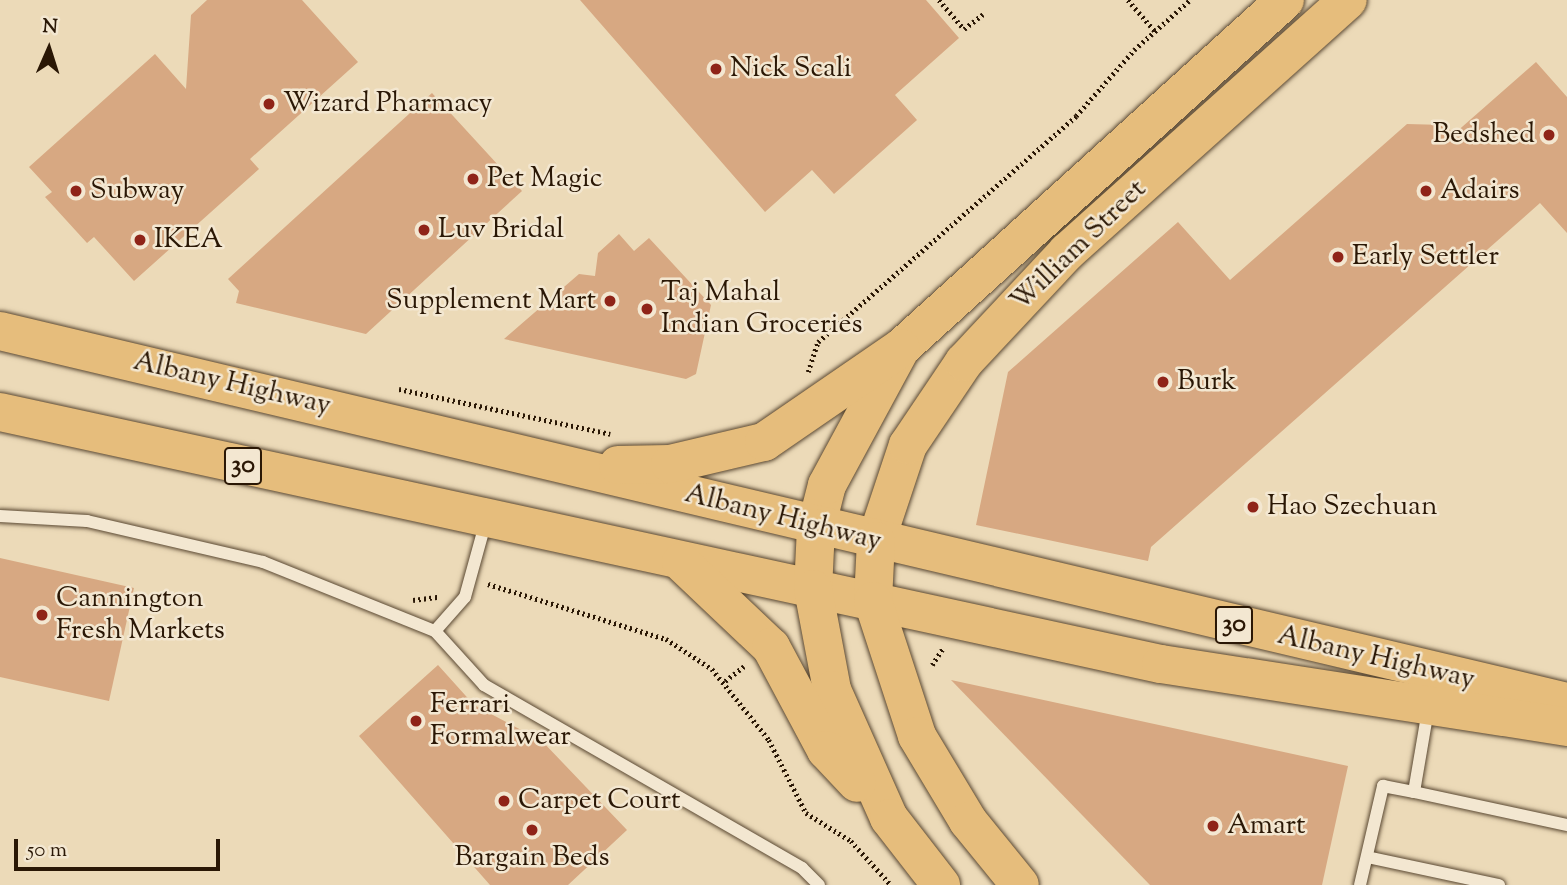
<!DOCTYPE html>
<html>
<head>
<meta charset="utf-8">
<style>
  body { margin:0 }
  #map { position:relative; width:1567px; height:885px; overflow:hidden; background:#ecdab8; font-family:"Sorts Mill Goudy",serif }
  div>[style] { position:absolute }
  .building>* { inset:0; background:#d7a882 }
  .path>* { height:4.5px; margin-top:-2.25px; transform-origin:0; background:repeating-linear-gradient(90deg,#2a1705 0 2px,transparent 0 5.5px) }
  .roads { filter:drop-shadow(0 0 2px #5a4832) drop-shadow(0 0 2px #5a4832) }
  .lane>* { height:12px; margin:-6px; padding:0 6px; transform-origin:6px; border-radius:6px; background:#f3e7d1 }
  .primary>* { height:38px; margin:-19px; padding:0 19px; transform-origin:19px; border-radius:19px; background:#e6bd7c }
  .highway>* { height:38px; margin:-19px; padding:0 19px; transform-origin:19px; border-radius:19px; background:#e6bd7c }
  .dots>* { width:19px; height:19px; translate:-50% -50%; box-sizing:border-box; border:4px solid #f3e7d1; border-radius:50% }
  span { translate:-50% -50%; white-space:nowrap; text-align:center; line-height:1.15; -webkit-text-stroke:5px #f3e7d1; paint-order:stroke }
  .shield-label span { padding:2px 5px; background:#f3e7d1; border:2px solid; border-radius:5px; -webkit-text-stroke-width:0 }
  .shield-label { font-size:26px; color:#2a1705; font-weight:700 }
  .poi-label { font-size:28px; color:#2a1705 }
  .left { translate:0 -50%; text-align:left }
  .right { translate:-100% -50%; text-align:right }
  .street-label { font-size:28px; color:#2a1705 }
  .north { position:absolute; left:14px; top:14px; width:70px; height:70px; -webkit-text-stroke:5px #f3e7d1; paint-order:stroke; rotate:3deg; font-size:19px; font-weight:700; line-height:28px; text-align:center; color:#2a1705 }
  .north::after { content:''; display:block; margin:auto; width:24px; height:32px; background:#2a1705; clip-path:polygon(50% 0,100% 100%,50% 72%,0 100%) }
  .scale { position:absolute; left:14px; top:839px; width:206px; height:32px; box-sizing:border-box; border:4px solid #2a1705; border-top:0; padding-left:9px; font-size:21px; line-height:24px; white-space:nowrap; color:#2a1705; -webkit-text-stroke:5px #f3e7d1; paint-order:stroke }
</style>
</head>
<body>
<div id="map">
  <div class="building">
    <div style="clip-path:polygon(207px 0,302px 0,358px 62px,250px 159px,259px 169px,134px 281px,94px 237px,87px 243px,45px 197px,52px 192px,29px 167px,155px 54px,186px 89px,191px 15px)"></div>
    <div style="clip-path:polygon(580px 0,926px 0,959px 38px,895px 95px,917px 120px,834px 194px,812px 170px,765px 212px)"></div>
    <div style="clip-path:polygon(1536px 62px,1567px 97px,1567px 233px,1540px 203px,1151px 547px,1148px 561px,976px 525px,1008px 372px,1178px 222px,1230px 280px,1407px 124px,1445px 125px,1454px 134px)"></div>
    <div style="clip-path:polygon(432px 93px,522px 191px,366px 334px,236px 303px,239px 291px,228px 279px)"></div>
    <div style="clip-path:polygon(619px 234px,634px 251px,649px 238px,711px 305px,696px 374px,686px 379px,504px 339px,579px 274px,595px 276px,598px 253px)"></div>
    <div style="clip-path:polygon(0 558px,134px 588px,109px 701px,0 677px)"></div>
    <div style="clip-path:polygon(438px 665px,474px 705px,542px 741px,627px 830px,568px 885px,490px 885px,359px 736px)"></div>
    <div style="clip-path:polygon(951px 680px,1348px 766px,1322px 885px,1150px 885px)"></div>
  </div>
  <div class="path">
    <div style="left:939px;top:0;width:38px;rotate:49deg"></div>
    <div style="left:964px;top:29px;width:24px;rotate:-38deg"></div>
    <div style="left:1128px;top:0;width:41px;rotate:48.9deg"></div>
    <div style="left:808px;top:372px;width:32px;rotate:-72deg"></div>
    <div style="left:818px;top:342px;width:343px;rotate:-41.2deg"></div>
    <div style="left:1076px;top:116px;width:88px;rotate:-48.7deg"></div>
    <div style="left:1134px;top:50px;width:75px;rotate:-41.8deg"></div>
    <div style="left:399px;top:389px;width:216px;rotate:12deg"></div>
    <div style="left:488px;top:584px;width:186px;rotate:17.2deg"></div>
    <div style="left:666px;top:639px;width:55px;rotate:33.1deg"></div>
    <div style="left:712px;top:669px;width:91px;rotate:51.2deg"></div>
    <div style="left:769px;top:740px;width:82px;rotate:63.1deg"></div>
    <div style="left:806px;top:813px;width:53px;rotate:31.9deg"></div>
    <div style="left:851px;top:841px;width:59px;rotate:47.7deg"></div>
    <div style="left:413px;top:600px;width:26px;rotate:-7deg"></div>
    <div style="left:932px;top:665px;width:20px;rotate:-57deg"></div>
    <div style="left:725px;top:681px;width:24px;rotate:-38deg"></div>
  </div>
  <div class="roads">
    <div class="lane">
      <div style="left:0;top:516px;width:87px;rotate:3.3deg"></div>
      <div style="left:87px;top:521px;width:181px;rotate:13.1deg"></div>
      <div style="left:263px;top:562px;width:185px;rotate:21.9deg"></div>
      <div style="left:435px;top:631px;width:73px;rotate:47.8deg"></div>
      <div style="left:484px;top:685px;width:367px;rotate:29.9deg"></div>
      <div style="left:802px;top:868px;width:24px;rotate:45deg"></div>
      <div style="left:435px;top:631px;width:45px;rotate:-48.6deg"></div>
      <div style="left:465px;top:597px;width:79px;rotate:-74.6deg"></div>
      <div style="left:1428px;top:710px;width:83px;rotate:99.7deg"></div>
      <div style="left:1414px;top:792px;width:157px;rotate:12.2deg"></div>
      <div style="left:1367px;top:857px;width:135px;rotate:12deg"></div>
      <div style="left:1360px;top:885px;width:102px;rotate:-76.9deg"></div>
      <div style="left:1383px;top:786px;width:32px;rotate:11deg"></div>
    </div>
    <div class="primary">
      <div style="left:816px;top:528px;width:44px;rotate:-75.7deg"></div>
      <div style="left:827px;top:485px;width:156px;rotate:-61.6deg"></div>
      <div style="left:901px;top:348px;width:518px;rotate:-42.18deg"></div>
      <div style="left:876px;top:541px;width:101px;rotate:-71.6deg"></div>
      <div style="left:908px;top:445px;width:100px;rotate:-56deg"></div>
      <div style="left:964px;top:362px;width:151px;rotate:-46.9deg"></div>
      <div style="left:1067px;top:252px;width:377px;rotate:-41.9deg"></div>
    </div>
    <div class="highway">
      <div style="left:0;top:331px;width:1610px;rotate:13.32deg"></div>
      <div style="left:0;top:412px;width:1188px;rotate:12.25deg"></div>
      <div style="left:1161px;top:664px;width:411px;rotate:8.8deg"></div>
      <div style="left:618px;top:465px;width:52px;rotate:-1.1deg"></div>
      <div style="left:670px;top:464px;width:97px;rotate:-13.2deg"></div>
      <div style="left:764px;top:442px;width:166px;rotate:-34.5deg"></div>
      <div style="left:816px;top:528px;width:61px;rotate:92.8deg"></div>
      <div style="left:813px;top:589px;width:103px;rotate:79.3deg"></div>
      <div style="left:832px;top:690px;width:140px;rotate:66deg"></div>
      <div style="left:889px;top:818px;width:85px;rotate:52.2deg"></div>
      <div style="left:876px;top:541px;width:60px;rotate:92.9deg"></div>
      <div style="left:873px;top:601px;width:142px;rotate:71.9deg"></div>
      <div style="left:917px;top:736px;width:99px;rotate:59deg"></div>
      <div style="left:968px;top:821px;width:82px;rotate:50.9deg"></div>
      <div style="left:681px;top:562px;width:124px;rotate:43.4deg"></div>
      <div style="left:771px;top:647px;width:117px;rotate:61.9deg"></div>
      <div style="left:826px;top:750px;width:45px;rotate:46.8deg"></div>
    </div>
  </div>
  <div class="dots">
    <div style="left:716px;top:69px;background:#8f2418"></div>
    <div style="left:269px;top:104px;background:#8f2418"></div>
    <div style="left:1549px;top:135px;background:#8f2418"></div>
    <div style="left:473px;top:179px;background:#8f2418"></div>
    <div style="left:76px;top:191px;background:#8f2418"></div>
    <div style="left:1426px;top:191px;background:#8f2418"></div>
    <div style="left:424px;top:230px;background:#8f2418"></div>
    <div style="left:140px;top:240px;background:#8f2418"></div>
    <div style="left:1338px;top:257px;background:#8f2418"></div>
    <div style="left:610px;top:301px;background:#8f2418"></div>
    <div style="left:647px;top:309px;background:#8f2418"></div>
    <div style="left:1163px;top:382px;background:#8f2418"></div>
    <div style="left:1253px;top:507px;background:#8f2418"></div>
    <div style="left:42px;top:615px;background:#8f2418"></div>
    <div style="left:416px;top:721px;background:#8f2418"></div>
    <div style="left:504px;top:801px;background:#8f2418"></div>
    <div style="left:1213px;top:826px;background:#8f2418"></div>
    <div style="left:532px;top:830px;background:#8f2418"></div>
  </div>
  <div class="shield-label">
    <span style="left:243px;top:466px">30</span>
    <span style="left:1234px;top:625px">30</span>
  </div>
  <div class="poi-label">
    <span class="left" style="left:730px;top:69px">Nick Scali</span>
    <span class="left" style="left:283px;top:104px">Wizard Pharmacy</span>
    <span class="right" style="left:1535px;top:135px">Bedshed</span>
    <span class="left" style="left:487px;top:179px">Pet Magic</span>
    <span class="left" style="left:90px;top:191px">Subway</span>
    <span class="left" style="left:1440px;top:191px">Adairs</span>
    <span class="left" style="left:438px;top:230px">Luv Bridal</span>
    <span class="left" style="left:154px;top:240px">IKEA</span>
    <span class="left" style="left:1352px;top:257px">Early Settler</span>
    <span class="left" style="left:661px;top:309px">Taj Mahal<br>Indian Groceries</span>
    <span class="right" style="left:596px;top:301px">Supplement Mart</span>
    <span class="left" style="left:1177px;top:382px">Burk</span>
    <span class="left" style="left:1267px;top:507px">Hao Szechuan</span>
    <span class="left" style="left:56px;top:615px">Cannington<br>Fresh Markets</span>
    <span class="left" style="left:430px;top:721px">Ferrari<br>Formalwear</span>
    <span class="left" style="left:518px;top:801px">Carpet Court</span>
    <span class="left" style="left:1227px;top:826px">Amart</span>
    <span style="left:532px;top:858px">Bargain Beds</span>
  </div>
  <div class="street-label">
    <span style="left:1079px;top:246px;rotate:-44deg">William Street</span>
    <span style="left:232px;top:384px;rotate:13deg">Albany Highway</span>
    <span style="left:783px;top:518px;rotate:14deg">Albany Highway</span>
    <span style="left:1376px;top:658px;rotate:13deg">Albany Highway</span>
  </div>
  <div class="north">N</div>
  <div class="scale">50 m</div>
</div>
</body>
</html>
